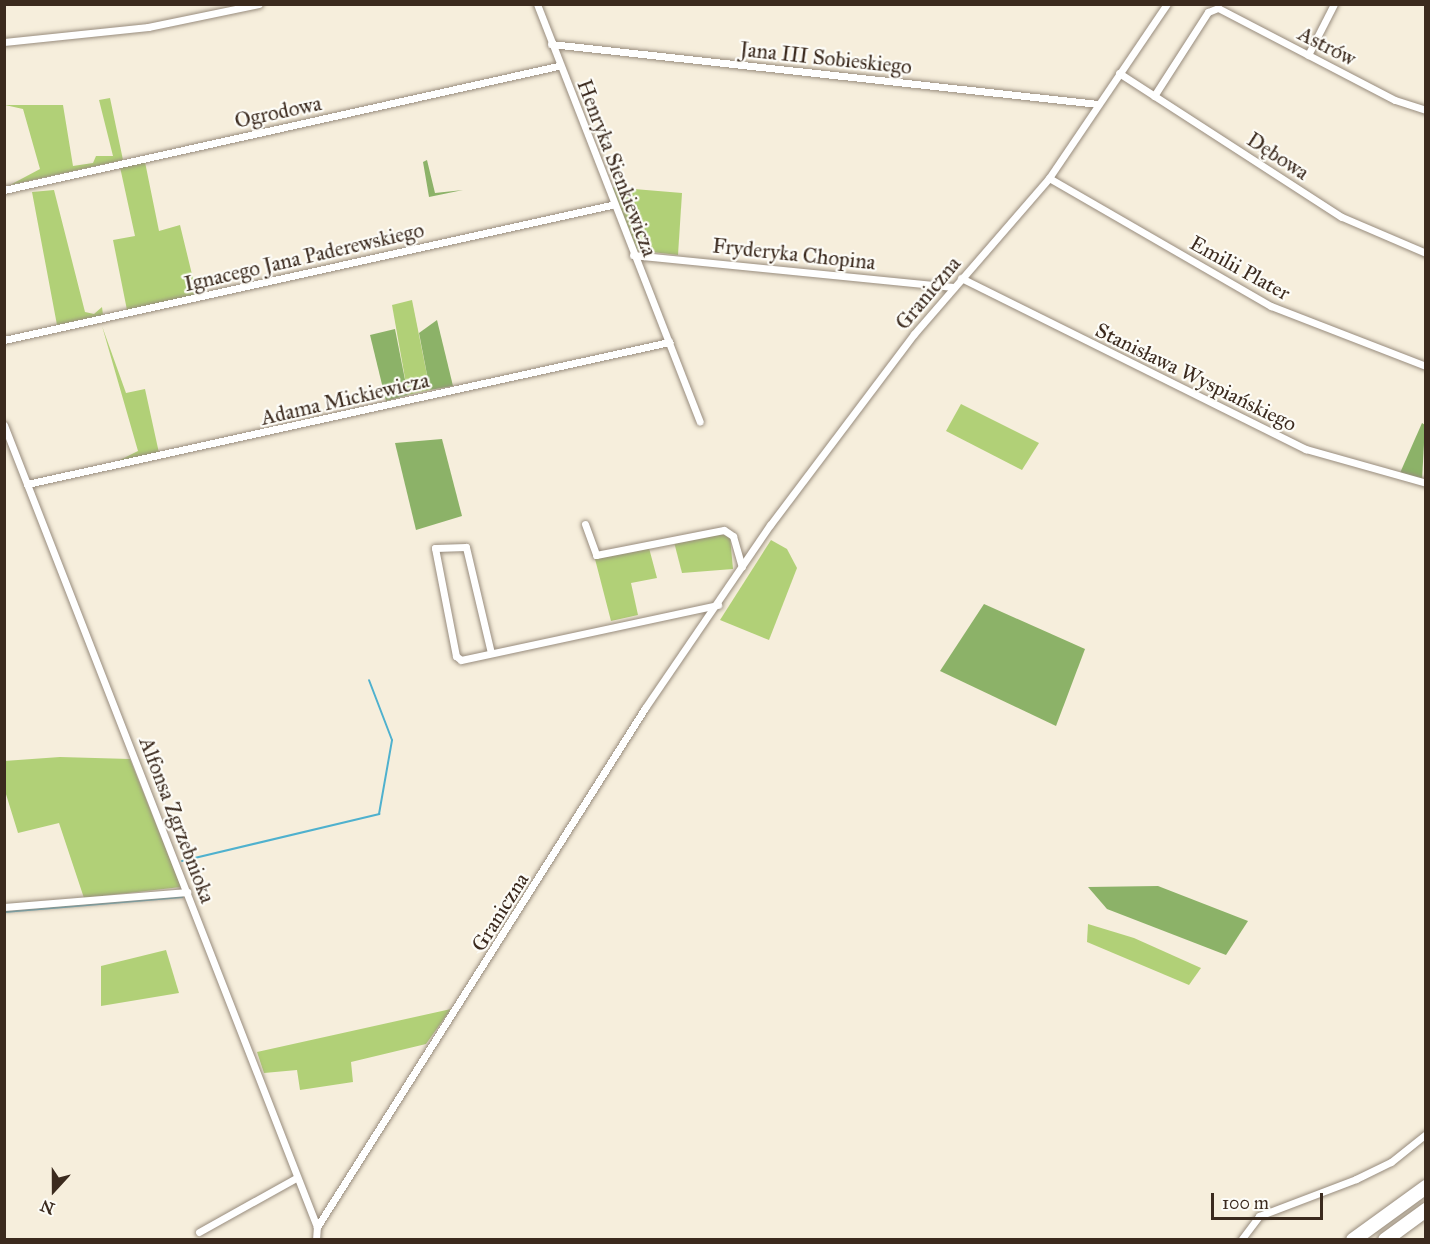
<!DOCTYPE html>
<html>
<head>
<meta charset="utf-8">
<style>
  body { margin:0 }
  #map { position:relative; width:1430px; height:1244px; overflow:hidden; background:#f6eedc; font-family:"IM FELL Great Primer",serif }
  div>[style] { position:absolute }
  .green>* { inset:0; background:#b1d077 }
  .forest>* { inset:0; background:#8cb268 }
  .stream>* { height:2px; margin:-1px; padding:0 1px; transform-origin:1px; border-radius:1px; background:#4fb1ce }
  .roads { filter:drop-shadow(0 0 2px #988c7d) drop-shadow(0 0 2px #988c7d) }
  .minor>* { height:7px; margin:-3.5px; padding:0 3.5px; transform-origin:3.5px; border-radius:3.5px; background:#fff }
  .motorway>* { height:14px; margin:-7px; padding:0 7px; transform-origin:7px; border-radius:7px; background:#fff }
  span { translate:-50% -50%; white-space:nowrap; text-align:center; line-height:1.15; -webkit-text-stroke:4.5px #fdfcf7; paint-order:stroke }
  .street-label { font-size:21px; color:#3b2a1e }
  .frame { position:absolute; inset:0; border:6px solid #3b2a1e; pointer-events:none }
  .north { position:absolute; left:24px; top:1160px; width:60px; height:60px; -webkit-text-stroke:4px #fdfcf7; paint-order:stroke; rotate:201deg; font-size:16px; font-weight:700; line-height:24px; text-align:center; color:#3b2a1e }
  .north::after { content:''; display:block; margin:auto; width:21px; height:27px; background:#3b2a1e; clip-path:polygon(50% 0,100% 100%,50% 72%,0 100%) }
  .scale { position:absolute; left:1211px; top:1193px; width:112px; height:27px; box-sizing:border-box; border:3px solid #3b2a1e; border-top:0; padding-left:8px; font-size:18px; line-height:21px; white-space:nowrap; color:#3b2a1e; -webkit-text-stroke:4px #fdfcf7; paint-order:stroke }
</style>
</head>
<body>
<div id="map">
  <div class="green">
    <div style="clip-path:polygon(110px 98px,123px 160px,10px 185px,40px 169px,23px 109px,5px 105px,63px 105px,73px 166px,93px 163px,96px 156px,113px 156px,99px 100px)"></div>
    <div style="clip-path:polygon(145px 162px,159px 231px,180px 225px,197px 295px,127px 310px,113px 240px,135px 236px,120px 167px)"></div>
    <div style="clip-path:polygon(610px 187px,682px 193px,678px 255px,634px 250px)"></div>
    <div style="clip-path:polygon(54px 190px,85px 312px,94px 314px,102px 307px,103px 315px,57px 325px,32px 192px)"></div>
    <div style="clip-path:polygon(412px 300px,430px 390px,408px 395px,392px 305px)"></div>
    <div style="clip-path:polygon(102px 326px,126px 393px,145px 389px,159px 453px,112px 464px,138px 451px)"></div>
    <div style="clip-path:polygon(961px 404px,1039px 443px,1022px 470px,946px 431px)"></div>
    <div style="clip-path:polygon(716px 533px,730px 537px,733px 569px,682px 573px,674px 542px)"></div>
    <div style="clip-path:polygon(771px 540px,787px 549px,797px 568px,769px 640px,720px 620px)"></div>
    <div style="clip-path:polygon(649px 548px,657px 578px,631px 583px,638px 615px,611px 621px,595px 559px)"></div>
    <div style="clip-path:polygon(60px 757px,130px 759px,181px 887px,84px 898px,59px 823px,18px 833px,5px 791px,4px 761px)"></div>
    <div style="clip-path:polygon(1088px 924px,1134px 938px,1201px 968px,1189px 985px,1087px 942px)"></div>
    <div style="clip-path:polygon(166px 950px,179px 993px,101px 1006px,101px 966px)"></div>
    <div style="clip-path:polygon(451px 1009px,426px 1044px,351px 1062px,353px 1082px,300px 1090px,297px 1070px,264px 1073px,257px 1052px)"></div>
  </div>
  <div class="forest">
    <div style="clip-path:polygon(427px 160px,435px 193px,463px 190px,429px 197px,423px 162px)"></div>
    <div style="clip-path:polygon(437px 320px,453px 386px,430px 390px,419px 333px)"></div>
    <div style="clip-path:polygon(395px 329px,408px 395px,386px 401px,370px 335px)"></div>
    <div style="clip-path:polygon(1422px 423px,1425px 425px,1422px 480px,1400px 473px)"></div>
    <div style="clip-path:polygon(442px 439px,462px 516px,416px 530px,395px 443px)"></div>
    <div style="clip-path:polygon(984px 604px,1085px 649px,1056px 726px,940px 671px)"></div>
    <div style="clip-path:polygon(1158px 886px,1248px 921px,1226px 955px,1107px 909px,1088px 887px)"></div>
  </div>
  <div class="stream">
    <div style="left:182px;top:861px;width:203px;rotate:-13.4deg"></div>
    <div style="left:379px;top:814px;width:75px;rotate:-80deg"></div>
    <div style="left:392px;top:740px;width:64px;rotate:-111deg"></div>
    <div style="left:4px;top:912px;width:179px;rotate:-4.8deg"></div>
  </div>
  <div class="roads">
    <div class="minor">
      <div style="left:537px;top:4px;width:448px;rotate:68.7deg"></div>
      <div style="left:4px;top:42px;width:145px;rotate:-5.9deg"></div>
      <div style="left:148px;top:27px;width:113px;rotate:-11.7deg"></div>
      <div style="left:551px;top:44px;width:550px;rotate:6.26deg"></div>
      <div style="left:1308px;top:55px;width:57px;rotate:-63deg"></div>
      <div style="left:1119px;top:73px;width:265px;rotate:32.9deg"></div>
      <div style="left:1342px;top:217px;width:91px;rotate:23.2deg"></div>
      <div style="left:1154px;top:96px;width:100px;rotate:-57.3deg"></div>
      <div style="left:1208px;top:12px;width:11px;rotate:-22deg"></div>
      <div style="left:1218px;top:8px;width:199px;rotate:27.5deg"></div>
      <div style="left:1395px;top:100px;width:33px;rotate:18deg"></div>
      <div style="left:1049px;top:178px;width:256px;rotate:30deg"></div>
      <div style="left:1271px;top:306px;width:166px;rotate:21.2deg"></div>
      <div style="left:4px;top:190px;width:568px;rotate:-12.62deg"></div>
      <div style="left:633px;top:255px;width:321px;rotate:5.7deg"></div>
      <div style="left:961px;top:278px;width:385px;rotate:26.4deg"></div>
      <div style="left:1306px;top:449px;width:125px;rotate:15.8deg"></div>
      <div style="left:4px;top:340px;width:622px;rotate:-12.54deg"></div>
      <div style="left:4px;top:425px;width:861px;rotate:68.68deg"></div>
      <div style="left:27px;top:484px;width:658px;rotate:-12.47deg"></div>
      <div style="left:585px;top:524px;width:33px;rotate:70deg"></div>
      <div style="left:596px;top:555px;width:130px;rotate:-11.1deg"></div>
      <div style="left:724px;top:530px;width:11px;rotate:34deg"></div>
      <div style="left:733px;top:536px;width:32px;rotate:74deg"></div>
      <div style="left:491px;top:653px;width:109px;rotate:-103.3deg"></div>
      <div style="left:466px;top:547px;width:31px;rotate:178deg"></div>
      <div style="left:435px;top:548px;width:110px;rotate:79deg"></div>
      <div style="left:456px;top:656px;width:6px;rotate:39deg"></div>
      <div style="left:461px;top:660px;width:263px;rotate:-12.1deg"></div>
      <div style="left:4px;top:907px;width:184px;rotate:-4.7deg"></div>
      <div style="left:199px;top:1232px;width:111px;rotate:-29.1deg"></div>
      <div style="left:316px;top:1240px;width:13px;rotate:-86deg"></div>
      <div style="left:317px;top:1227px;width:614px;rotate:-57.71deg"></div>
      <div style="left:645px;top:708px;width:222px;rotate:-55.7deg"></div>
      <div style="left:770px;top:525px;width:239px;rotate:-53deg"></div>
      <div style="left:914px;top:334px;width:206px;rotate:-49.1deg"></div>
      <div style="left:1049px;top:178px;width:210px;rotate:-55.9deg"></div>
      <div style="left:1241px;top:1240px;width:30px;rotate:-53deg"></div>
      <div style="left:1259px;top:1216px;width:104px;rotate:-20.9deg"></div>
      <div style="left:1356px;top:1179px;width:39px;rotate:-26deg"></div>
      <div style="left:1391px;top:1162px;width:45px;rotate:-38.7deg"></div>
    </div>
    <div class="motorway">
      <div style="left:1353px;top:1240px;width:90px;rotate:-36deg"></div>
      <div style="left:1385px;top:1240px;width:51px;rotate:-36.2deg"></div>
    </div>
  </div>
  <div class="street-label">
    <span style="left:1327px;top:46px;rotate:27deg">Astrów</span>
    <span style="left:826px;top:58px;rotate:6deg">Jana III Sobieskiego</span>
    <span style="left:278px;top:112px;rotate:-12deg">Ogrodowa</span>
    <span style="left:1278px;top:156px;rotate:33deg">Dębowa</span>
    <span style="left:617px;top:168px;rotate:69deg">Henryka Sienkiewicza</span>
    <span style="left:794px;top:254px;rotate:6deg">Fryderyka Chopina</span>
    <span style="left:304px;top:257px;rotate:-13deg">Ignacego Jana Paderewskiego</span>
    <span style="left:1240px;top:268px;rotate:29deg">Emilii Plater</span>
    <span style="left:928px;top:293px;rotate:-50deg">Graniczna</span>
    <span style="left:1196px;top:377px;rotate:26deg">Stanisława Wyspiańskiego</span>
    <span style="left:345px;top:399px;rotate:-13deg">Adama Mickiewicza</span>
    <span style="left:177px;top:820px;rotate:69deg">Alfonsa Zgrzebnioka</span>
    <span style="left:500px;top:912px;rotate:-58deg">Graniczna</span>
  </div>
  <div class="frame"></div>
  <div class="north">N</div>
  <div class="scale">100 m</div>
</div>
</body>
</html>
